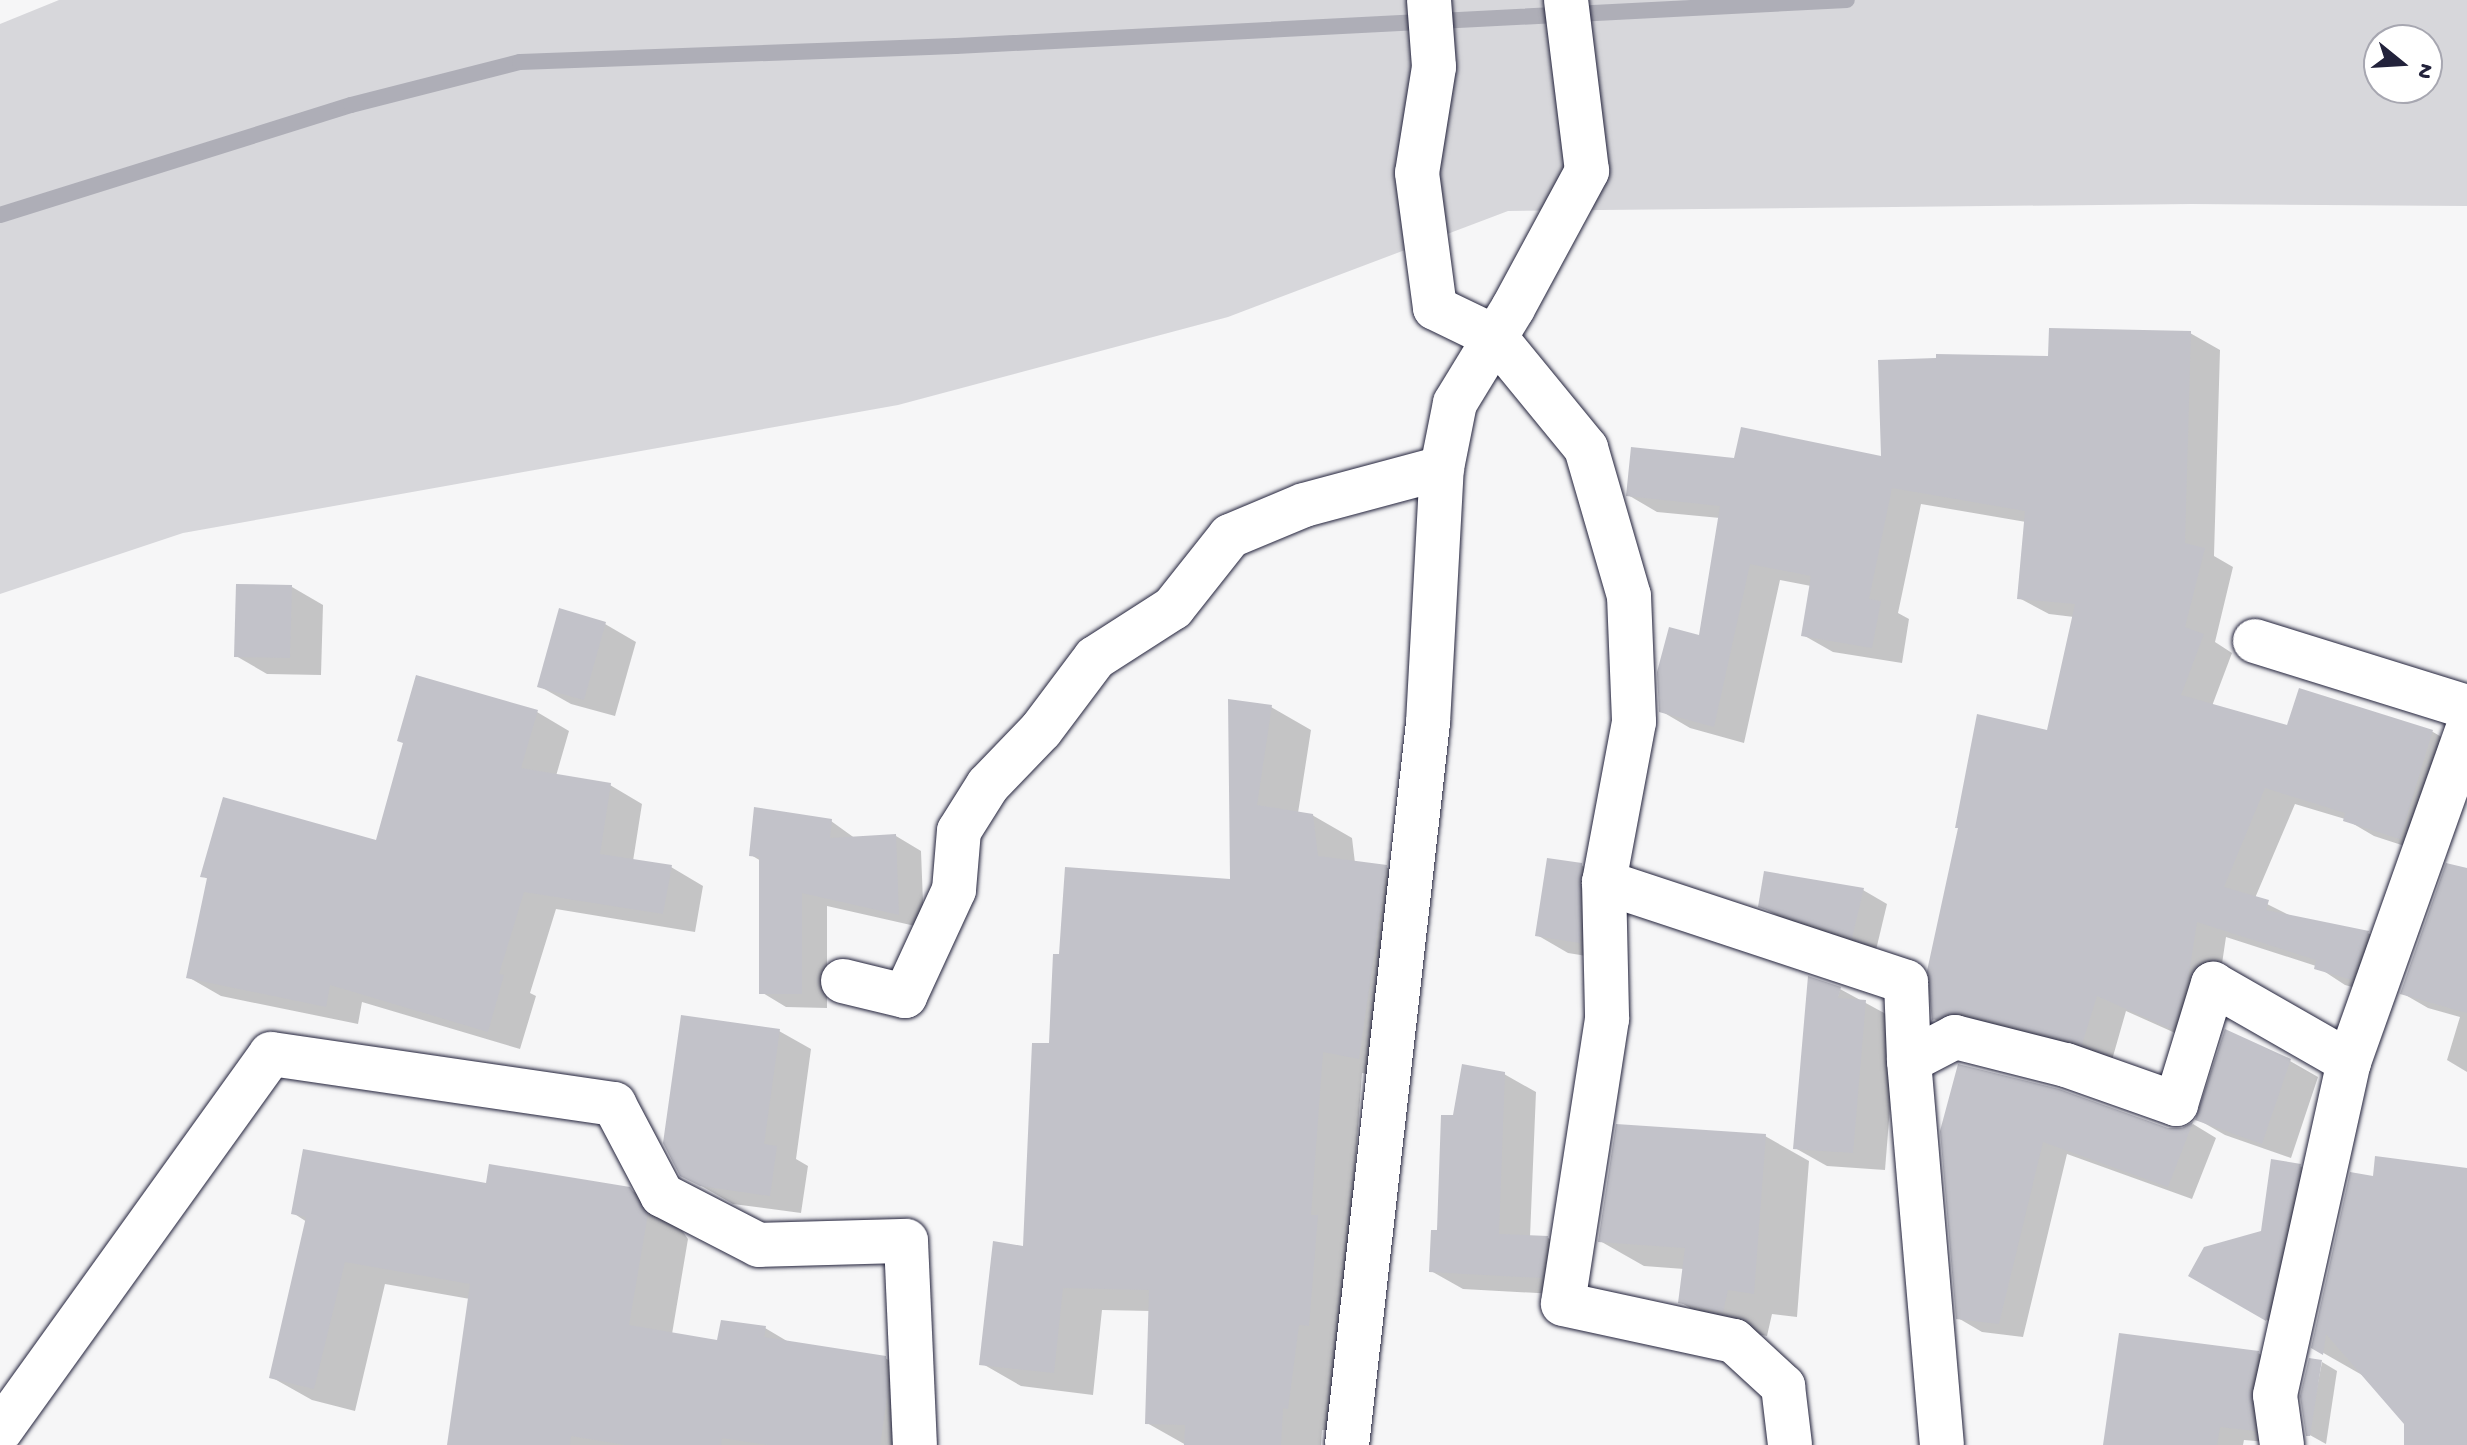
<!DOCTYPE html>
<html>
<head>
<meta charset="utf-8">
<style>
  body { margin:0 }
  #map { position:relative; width:2467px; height:1445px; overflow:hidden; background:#f6f6f7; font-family:"Gochi Hand",sans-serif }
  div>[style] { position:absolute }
  .green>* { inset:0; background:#d7d7db }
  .shadow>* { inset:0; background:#0003 }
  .stream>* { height:16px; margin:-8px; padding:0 8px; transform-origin:8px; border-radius:8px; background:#aeaeb7 }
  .building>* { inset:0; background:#c2c2c9 }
  .roads { filter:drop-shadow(0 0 2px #22223b) drop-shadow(0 0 2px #22223b) }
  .minor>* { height:44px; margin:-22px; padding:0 22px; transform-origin:22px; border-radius:22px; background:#fff }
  span { translate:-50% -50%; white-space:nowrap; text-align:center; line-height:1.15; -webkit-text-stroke:6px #fff; paint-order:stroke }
  .north { position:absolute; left:2363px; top:24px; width:80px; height:80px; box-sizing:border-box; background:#fff; border:2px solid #a7a7b1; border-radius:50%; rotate:108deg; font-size:22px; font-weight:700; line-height:32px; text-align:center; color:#22223b }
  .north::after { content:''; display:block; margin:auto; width:28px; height:36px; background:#22223b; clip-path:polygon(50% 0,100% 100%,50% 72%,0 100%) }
</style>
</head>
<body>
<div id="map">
  <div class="green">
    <div style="clip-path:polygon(evenodd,59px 0,2467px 0,2467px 206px,2191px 204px,1508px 211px,1228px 317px,898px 405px,183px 533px,0 594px,0 24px,59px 0,2379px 40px,2427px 40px,2427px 88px,2379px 88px,2379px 40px)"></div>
  </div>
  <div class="shadow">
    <div style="clip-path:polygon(2190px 333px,2220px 350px,2214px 556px,2233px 567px,2215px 642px,2232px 653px,2212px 706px,2289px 727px,2300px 691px,2433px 732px,2462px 749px,2429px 854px,2374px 836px,2345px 819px,2295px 804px,2255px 898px,2297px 919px,2368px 933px,2397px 950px,2381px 995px,2345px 985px,2316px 966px,2226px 937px,2217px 997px,2202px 1045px,2126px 1011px,2112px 1060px,1964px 1036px,1934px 1019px,2049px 733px,2074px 617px,2049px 614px,2019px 598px,2026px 522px,1921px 504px,1898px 613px,1909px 619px,1902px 663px,1833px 652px,1803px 635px,1811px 586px,1780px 580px,1744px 743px,1690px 728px,1661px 711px,1700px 638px,1720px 518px,1657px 512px,1628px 495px,1735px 460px,1883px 459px,2050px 358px)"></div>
    <div style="clip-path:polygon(292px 587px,323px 605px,321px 675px,267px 674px,236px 656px)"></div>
    <div style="clip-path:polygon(605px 624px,636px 642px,615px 716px,571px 704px,539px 686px)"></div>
    <div style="clip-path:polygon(1271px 707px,1311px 730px,1298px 813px,1312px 815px,1352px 838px,1355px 863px,1386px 867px,1426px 890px,1398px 1080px,1362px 1073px,1350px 1236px,1327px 1430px,1322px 1430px,1321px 1445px,1186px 1445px,1147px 1423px,1151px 1311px,1102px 1310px,1093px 1395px,1021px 1386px,981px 1363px,1024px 1248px,1051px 1045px,1232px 882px)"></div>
    <div style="clip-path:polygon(537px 712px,569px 731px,556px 776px,610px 785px,642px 804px,633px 861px,671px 867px,703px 886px,695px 932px,556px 909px,530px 993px,536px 996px,520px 1049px,362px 1002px,358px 1024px,221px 996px,188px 977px,208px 879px,203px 876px,378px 842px)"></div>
    <div style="clip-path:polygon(831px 821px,856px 839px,896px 836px,921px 851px,924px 928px,827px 906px,827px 1008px,786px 1007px,761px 992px,761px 861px,751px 855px)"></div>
    <div style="clip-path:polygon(1581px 865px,1613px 883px,1611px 960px,1568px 953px,1537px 935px)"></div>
    <div style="clip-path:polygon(2467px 870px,2467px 1072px,2447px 1060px,2460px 1017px,2428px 1008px,2402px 993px)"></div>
    <div style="clip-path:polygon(1863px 890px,1887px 904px,1876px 950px,1785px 920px,1760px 906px)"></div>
    <div style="clip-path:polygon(1840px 989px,1897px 1020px,1885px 1170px,1827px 1166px,1795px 1148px)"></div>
    <div style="clip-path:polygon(779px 1031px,811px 1049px,796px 1159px,808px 1166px,801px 1213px,733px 1204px,682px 1175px)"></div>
    <div style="clip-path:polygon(2290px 1061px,2318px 1077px,2291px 1158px,2225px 1135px,2197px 1119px)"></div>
    <div style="clip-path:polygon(1504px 1074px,1536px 1092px,1530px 1237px,1548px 1238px,1579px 1256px,1573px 1295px,1463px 1289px,1431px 1271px,1455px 1117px)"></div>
    <div style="clip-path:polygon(2193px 1124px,2216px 1138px,2192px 1199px,2067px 1154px,2023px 1337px,1982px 1332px,1958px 1318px,1942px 1132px,2182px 1130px)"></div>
    <div style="clip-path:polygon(1765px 1136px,1809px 1161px,1797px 1317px,1772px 1314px,1767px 1336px,1724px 1328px,1680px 1302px,1684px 1269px,1644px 1266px,1600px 1241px)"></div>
    <div style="clip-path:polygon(2300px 1166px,2315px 1175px,2281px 1328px,2190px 1275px,2262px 1232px)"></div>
    <div style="clip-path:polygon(2467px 1170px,2467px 1445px,2407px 1445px,2406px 1423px,2362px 1375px,2313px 1347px,2374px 1178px)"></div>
    <div style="clip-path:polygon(488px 1185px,629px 1189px,670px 1213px,688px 1239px,672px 1334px,719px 1342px,765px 1328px,792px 1344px,885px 1358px,926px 1382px,923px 1445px,450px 1445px,470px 1299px,385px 1284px,355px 1411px,312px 1400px,271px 1377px,307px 1222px,293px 1213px)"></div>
    <div style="clip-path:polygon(2258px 1353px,2282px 1367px,2278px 1443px,2244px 1440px,2243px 1445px,2105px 1445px)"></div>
    <div style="clip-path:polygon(2322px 1362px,2337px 1371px,2326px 1444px,2308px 1434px)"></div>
  </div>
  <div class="stream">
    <div style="left:0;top:215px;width:368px;rotate:-17.4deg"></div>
    <div style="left:351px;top:105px;width:174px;rotate:-14.3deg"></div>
    <div style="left:520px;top:62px;width:436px;rotate:-2.1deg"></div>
    <div style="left:956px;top:46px;width:892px;rotate:-2.96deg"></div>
  </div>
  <div class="building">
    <div style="clip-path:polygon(2049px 328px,2191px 331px,2185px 543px,2205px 548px,2185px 627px,2204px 634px,2181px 695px,2287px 725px,2299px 688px,2433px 730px,2400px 839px,2343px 821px,2345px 813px,2265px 788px,2224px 887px,2269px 900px,2266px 910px,2369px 931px,2352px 980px,2314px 969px,2316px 960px,2197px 922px,2188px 980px,2173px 1030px,2097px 996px,2082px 1044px,1961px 1013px,1932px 1020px,1927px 971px,1958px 828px,1955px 828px,1977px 714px,2047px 730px,2075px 604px,2017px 599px,2025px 511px,1892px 488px,1869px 599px,1881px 601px,1872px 648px,1801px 636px,1811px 576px,1750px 564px,1714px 727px,1659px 712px,1657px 672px,1669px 627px,1699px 635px,1720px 506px,1626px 496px,1631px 447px,1734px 458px,1741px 427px,1881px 456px,1878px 360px,1936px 358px,1936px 354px,2048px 356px)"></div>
    <div style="clip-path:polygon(236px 584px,292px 585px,290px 658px,234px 657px)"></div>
    <div style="clip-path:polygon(559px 608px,606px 622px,584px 700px,537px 687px)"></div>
    <div style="clip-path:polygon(416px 675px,538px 710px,521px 768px,611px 783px,600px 854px,672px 865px,663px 914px,524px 892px,499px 974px,504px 975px,488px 1032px,330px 985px,326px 1007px,186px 978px,207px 878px,200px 877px,223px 797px,376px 840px,403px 743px,397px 741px)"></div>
    <div style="clip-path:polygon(1228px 699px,1272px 705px,1257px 805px,1313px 814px,1318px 856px,1387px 865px,1359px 1059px,1323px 1052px,1311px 1215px,1318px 1215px,1309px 1326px,1299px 1325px,1288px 1409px,1283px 1408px,1281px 1445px,1184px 1445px,1185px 1425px,1145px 1424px,1149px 1290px,1063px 1288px,1054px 1373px,979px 1365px,993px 1241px,1023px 1246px,1032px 1043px,1049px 1043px,1053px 954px,1059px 954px,1065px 867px,1230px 879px)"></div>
    <div style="clip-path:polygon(754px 807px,832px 819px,830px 838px,896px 834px,899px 915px,802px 893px,802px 994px,759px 994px,759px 857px,749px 856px)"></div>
    <div style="clip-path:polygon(1547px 858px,1582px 863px,1580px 943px,1535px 936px)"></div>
    <div style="clip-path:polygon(2446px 863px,2467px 868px,2467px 1013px,2400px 994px)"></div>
    <div style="clip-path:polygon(1764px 871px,1864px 888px,1852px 938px,1758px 907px)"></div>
    <div style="clip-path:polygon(1808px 976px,1841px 987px,1838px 998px,1866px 1000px,1853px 1153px,1793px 1149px)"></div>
    <div style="clip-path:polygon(681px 1015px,780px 1029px,764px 1144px,777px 1146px,770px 1196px,700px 1186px,680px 1176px,663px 1143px)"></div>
    <div style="clip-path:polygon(2225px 1029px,2291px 1059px,2262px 1144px,2195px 1120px)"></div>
    <div style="clip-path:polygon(1462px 1064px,1505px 1072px,1499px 1234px,1548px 1236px,1542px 1278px,1429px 1272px,1431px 1230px,1437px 1230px,1441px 1115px,1453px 1115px)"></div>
    <div style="clip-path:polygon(1958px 1064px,2059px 1089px,2168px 1128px,2182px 1128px,2193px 1122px,2168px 1187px,2043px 1142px,1999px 1324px,1956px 1319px,1940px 1131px)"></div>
    <div style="clip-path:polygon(1616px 1124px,1766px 1134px,1754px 1294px,1728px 1290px,1723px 1312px,1678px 1303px,1685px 1248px,1598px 1242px)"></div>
    <div style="clip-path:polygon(303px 1149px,486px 1183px,489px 1164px,630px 1187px,648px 1214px,629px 1325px,717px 1340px,721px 1320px,766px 1326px,764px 1337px,886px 1356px,888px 1392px,880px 1445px,768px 1445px,722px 1438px,721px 1445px,625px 1445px,571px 1436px,570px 1445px,447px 1445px,470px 1284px,345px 1262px,314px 1389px,269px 1378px,306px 1217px,291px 1214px)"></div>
    <div style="clip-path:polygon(2375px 1156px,2467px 1168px,2467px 1445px,2404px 1445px,2404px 1424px,2326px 1334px,2323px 1355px,2311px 1348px,2350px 1172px,2373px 1176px)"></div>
    <div style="clip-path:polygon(2271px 1159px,2301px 1164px,2266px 1321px,2188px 1276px,2204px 1247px,2261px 1231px)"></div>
    <div style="clip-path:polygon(2119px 1333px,2259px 1351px,2251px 1390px,2255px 1431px,2220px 1427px,2217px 1445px,2103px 1445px)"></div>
    <div style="clip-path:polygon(2309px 1358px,2322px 1360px,2310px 1436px,2306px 1436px,2300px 1396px)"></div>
  </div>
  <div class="roads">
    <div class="minor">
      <div style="left:1429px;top:0;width:67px;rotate:85.7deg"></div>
      <div style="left:1434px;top:67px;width:107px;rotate:99.1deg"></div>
      <div style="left:1417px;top:173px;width:136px;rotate:82.4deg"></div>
      <div style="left:1435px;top:308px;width:67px;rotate:25.8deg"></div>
      <div style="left:1495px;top:337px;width:144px;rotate:50.7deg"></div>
      <div style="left:1586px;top:448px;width:154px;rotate:73.8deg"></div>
      <div style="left:1629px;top:596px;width:126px;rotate:87.7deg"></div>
      <div style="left:1634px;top:722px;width:163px;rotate:100.6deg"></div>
      <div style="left:1604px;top:882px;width:137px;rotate:88.7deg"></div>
      <div style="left:1607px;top:1019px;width:288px;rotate:98.8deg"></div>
      <div style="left:1563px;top:1304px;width:175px;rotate:12.2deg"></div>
      <div style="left:1734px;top:1341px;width:67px;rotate:42.6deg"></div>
      <div style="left:1783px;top:1386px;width:59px;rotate:83.2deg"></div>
      <div style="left:2255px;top:641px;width:222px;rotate:17.3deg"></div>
      <div style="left:1604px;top:882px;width:318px;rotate:18.3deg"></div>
      <div style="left:1906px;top:982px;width:79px;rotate:87.8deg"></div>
      <div style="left:1909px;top:1061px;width:52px;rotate:-27.6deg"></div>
      <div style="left:1955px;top:1037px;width:114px;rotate:14.2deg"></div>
      <div style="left:2066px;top:1065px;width:117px;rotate:19.5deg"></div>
      <div style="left:2176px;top:1104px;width:126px;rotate:-72.9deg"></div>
      <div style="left:2213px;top:984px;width:157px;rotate:29.8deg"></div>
      <div style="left:843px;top:981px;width:64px;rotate:13.6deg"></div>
      <div style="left:905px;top:996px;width:117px;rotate:-65.2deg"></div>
      <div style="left:954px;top:890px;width:59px;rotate:-85.2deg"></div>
      <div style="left:959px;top:831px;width:54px;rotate:-57.8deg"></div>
      <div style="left:988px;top:785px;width:76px;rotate:-46.1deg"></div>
      <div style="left:1041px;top:730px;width:90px;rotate:-53.1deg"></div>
      <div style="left:1095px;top:658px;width:93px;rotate:-32.7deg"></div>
      <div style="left:1173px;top:608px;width:92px;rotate:-51.6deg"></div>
      <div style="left:1230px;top:536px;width:80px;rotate:-22.7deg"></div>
      <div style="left:1304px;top:505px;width:143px;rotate:-15deg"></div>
      <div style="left:1909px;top:1061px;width:385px;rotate:85.1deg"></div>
      <div style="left:0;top:1431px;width:464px;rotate:-54.3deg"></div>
      <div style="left:271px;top:1054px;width:347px;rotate:8.3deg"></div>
      <div style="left:614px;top:1104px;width:103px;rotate:62.2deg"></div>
      <div style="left:662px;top:1195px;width:109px;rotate:27.3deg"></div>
      <div style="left:759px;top:1245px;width:147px;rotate:-1.6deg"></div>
      <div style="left:906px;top:1241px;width:204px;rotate:87.5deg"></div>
      <div style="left:1347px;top:1445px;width:727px;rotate:-83.6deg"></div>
      <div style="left:1428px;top:723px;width:255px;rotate:-86.9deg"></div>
      <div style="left:1442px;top:468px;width:66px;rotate:-78.7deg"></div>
      <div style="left:1455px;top:403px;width:111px;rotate:-58.6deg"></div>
      <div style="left:1513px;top:308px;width:156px;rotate:-61.6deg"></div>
      <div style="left:1587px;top:171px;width:172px;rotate:-97deg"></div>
      <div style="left:2282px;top:1445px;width:50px;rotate:-98deg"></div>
      <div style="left:2275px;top:1395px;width:341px;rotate:-77.5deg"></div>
      <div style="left:2349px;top:1062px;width:352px;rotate:-70.4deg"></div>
    </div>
  </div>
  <div class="north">N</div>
</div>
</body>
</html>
